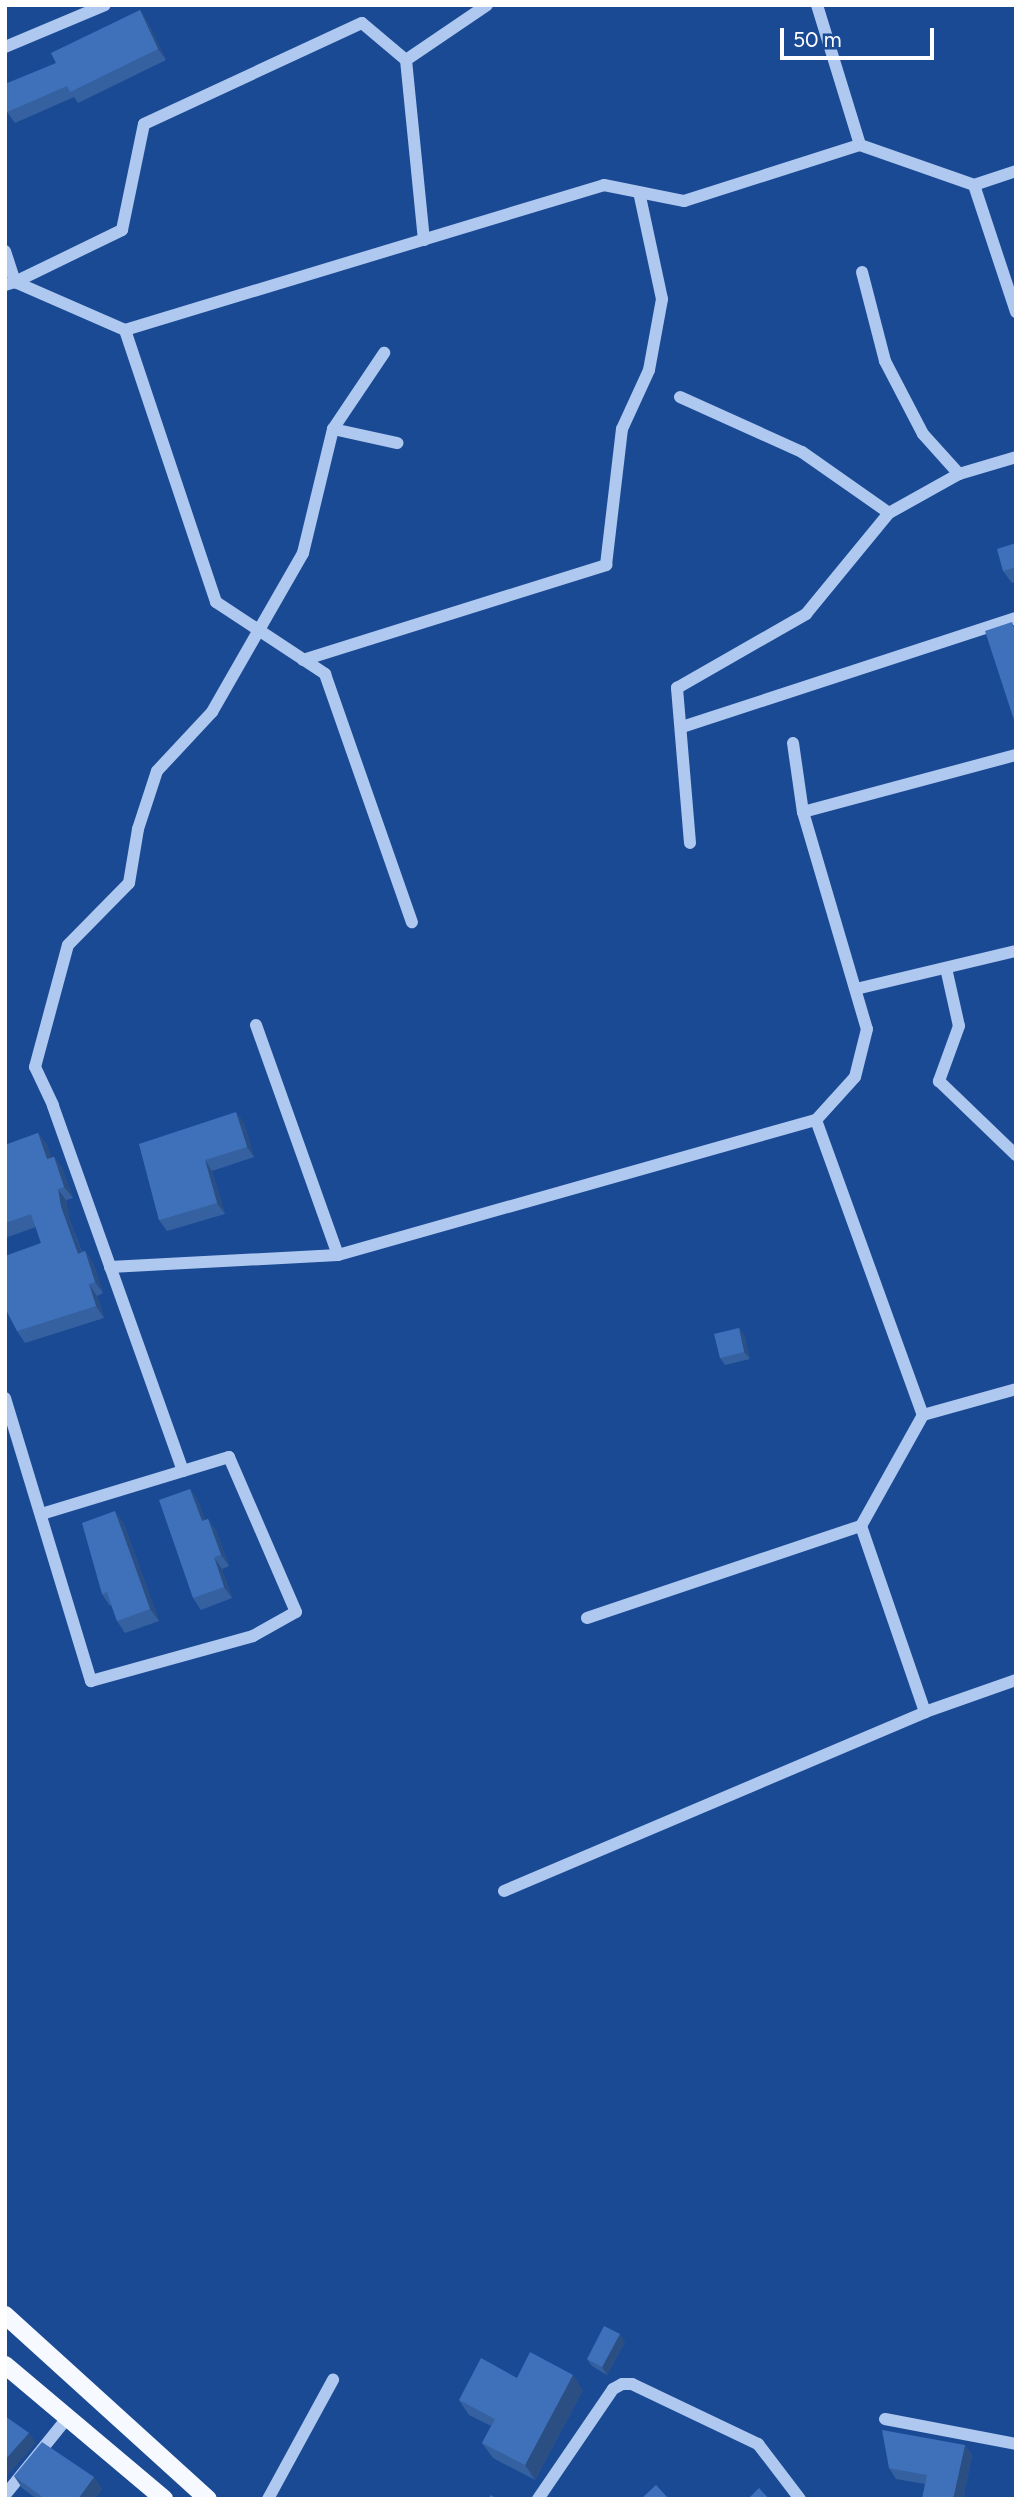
<!DOCTYPE html>
<html>
<head>
<meta charset="utf-8">
<style>
  body { margin:0 }
  #map { position:relative; width:1021px; height:2504px; overflow:hidden; background:#1b4a95; font-family:Figtree,sans-serif }
  div>[style] { position:absolute }
  .minor>* { height:12px; margin:-6px; padding:0 6px; transform-origin:6px; border-radius:6px; background:#aec8ef }
  .major>* { height:18px; margin:-9px; padding:0 9px; transform-origin:9px; border-radius:9px; background:#f6f9ff }
  .wall>* { inset:0; background:#3661a1 }
  .shaded-wall>* { inset:0; background:#2c4f83 }
  .building>* { inset:0; background:#3f71bb }
  span { translate:-50% -50%; white-space:nowrap; text-align:center; line-height:1.15; -webkit-text-stroke:6px #1b4a95; paint-order:stroke }
  .frame { position:absolute; inset:0; border:7px solid #fff; pointer-events:none }
  .scale { position:absolute; left:780px; top:28px; width:154px; height:32px; box-sizing:border-box; border:4px solid #fff; border-top:0; padding-left:9px; font-size:21px; line-height:24px; white-space:nowrap; color:#fff; -webkit-text-stroke:5px #1b4a95; paint-order:stroke }
</style>
</head>
<body>
<div id="map">
  <div class="minor">
    <div style="left:817px;top:5px;width:146px;rotate:72.9deg"></div>
    <div style="left:860px;top:145px;width:121px;rotate:19.3deg"></div>
    <div style="left:974px;top:185px;width:134px;rotate:71.7deg"></div>
    <div style="left:5px;top:47px;width:108px;rotate:-22.8deg"></div>
    <div style="left:406px;top:60px;width:181px;rotate:84.3deg"></div>
    <div style="left:974px;top:185px;width:44px;rotate:-18.4deg"></div>
    <div style="left:5px;top:251px;width:33px;rotate:72deg"></div>
    <div style="left:15px;top:282px;width:119px;rotate:-25.9deg"></div>
    <div style="left:122px;top:230px;width:108px;rotate:-78.3deg"></div>
    <div style="left:144px;top:124px;width:240px;rotate:-24.9deg"></div>
    <div style="left:362px;top:23px;width:57px;rotate:40.1deg"></div>
    <div style="left:406px;top:60px;width:98px;rotate:-34.2deg"></div>
    <div style="left:862px;top:272px;width:92px;rotate:75.5deg"></div>
    <div style="left:885px;top:361px;width:82px;rotate:62.5deg"></div>
    <div style="left:923px;top:434px;width:54px;rotate:48deg"></div>
    <div style="left:5px;top:285px;width:10px;rotate:-17deg"></div>
    <div style="left:15px;top:282px;width:120px;rotate:23.6deg"></div>
    <div style="left:125px;top:330px;width:287px;rotate:71.5deg"></div>
    <div style="left:216px;top:602px;width:131px;rotate:33.4deg"></div>
    <div style="left:325px;top:674px;width:263px;rotate:70.7deg"></div>
    <div style="left:125px;top:330px;width:500px;rotate:-16.84deg"></div>
    <div style="left:604px;top:185px;width:82px;rotate:11.3deg"></div>
    <div style="left:684px;top:201px;width:185px;rotate:-17.7deg"></div>
    <div style="left:680px;top:397px;width:134px;rotate:24.3deg"></div>
    <div style="left:802px;top:452px;width:106px;rotate:35deg"></div>
    <div style="left:333px;top:429px;width:66px;rotate:12.3deg"></div>
    <div style="left:303px;top:660px;width:318px;rotate:-17.4deg"></div>
    <div style="left:606px;top:565px;width:137px;rotate:-83.3deg"></div>
    <div style="left:622px;top:429px;width:65px;rotate:-65.4deg"></div>
    <div style="left:649px;top:370px;width:72px;rotate:-79.6deg"></div>
    <div style="left:662px;top:299px;width:109px;rotate:-102.1deg"></div>
    <div style="left:682px;top:727px;width:351px;rotate:-18.1deg"></div>
    <div style="left:793px;top:743px;width:70px;rotate:81.8deg"></div>
    <div style="left:803px;top:812px;width:226px;rotate:73.6deg"></div>
    <div style="left:867px;top:1029px;width:49px;rotate:104deg"></div>
    <div style="left:855px;top:1077px;width:58px;rotate:132.2deg"></div>
    <div style="left:816px;top:1120px;width:314px;rotate:70.1deg"></div>
    <div style="left:923px;top:1415px;width:127px;rotate:119.2deg"></div>
    <div style="left:861px;top:1526px;width:197px;rotate:71deg"></div>
    <div style="left:803px;top:812px;width:220px;rotate:-15deg"></div>
    <div style="left:690px;top:843px;width:156px;rotate:-94.8deg"></div>
    <div style="left:677px;top:688px;width:149px;rotate:-29.8deg"></div>
    <div style="left:806px;top:614px;width:131px;rotate:-50.6deg"></div>
    <div style="left:889px;top:513px;width:80px;rotate:-29.1deg"></div>
    <div style="left:959px;top:474px;width:59px;rotate:-16.6deg"></div>
    <div style="left:946px;top:968px;width:59px;rotate:77.4deg"></div>
    <div style="left:959px;top:1026px;width:59px;rotate:110deg"></div>
    <div style="left:939px;top:1081px;width:107px;rotate:43.9deg"></div>
    <div style="left:856px;top:989px;width:164px;rotate:-13.4deg"></div>
    <div style="left:256px;top:1025px;width:244px;rotate:70.4deg"></div>
    <div style="left:110px;top:1267px;width:228px;rotate:-3deg"></div>
    <div style="left:338px;top:1255px;width:497px;rotate:-15.8deg"></div>
    <div style="left:5px;top:1398px;width:296px;rotate:73.1deg"></div>
    <div style="left:91px;top:1681px;width:168px;rotate:-15.5deg"></div>
    <div style="left:253px;top:1636px;width:49px;rotate:-29.2deg"></div>
    <div style="left:296px;top:1612px;width:169px;rotate:-113.4deg"></div>
    <div style="left:229px;top:1457px;width:196px;rotate:163.1deg"></div>
    <div style="left:923px;top:1415px;width:97px;rotate:-15.6deg"></div>
    <div style="left:183px;top:1471px;width:388px;rotate:-109.6deg"></div>
    <div style="left:53px;top:1105px;width:42px;rotate:-115.3deg"></div>
    <div style="left:35px;top:1067px;width:126px;rotate:-74.9deg"></div>
    <div style="left:68px;top:945px;width:87px;rotate:-45.5deg"></div>
    <div style="left:129px;top:883px;width:55px;rotate:-80.5deg"></div>
    <div style="left:138px;top:829px;width:61px;rotate:-71.9deg"></div>
    <div style="left:157px;top:771px;width:81px;rotate:-47deg"></div>
    <div style="left:212px;top:712px;width:183px;rotate:-60.2deg"></div>
    <div style="left:303px;top:553px;width:128px;rotate:-76.4deg"></div>
    <div style="left:333px;top:429px;width:92px;rotate:-56.1deg"></div>
    <div style="left:587px;top:1618px;width:289px;rotate:-18.6deg"></div>
    <div style="left:504px;top:1891px;width:457px;rotate:-23deg"></div>
    <div style="left:925px;top:1712px;width:96px;rotate:-19.4deg"></div>
    <div style="left:885px;top:2419px;width:133px;rotate:10.8deg"></div>
    <div style="left:5px;top:2495px;width:100px;rotate:-51.1deg"></div>
    <div style="left:268px;top:2499px;width:136px;rotate:-61.4deg"></div>
    <div style="left:538px;top:2499px;width:133px;rotate:-55.7deg"></div>
    <div style="left:613px;top:2389px;width:10px;rotate:-29deg"></div>
    <div style="left:622px;top:2384px;width:10px"></div>
    <div style="left:632px;top:2384px;width:140px;rotate:25.5deg"></div>
    <div style="left:758px;top:2444px;width:69px;rotate:52.6deg"></div>
  </div>
  <div class="major">
    <div style="left:5px;top:2315px;width:274px;rotate:42.2deg"></div>
    <div style="left:5px;top:2365px;width:208px;rotate:40.1deg"></div>
  </div>
  <div class="wall">
    <div style="clip-path:polygon(140px 10px,147px 21px,166px 60px,78px 103px,74px 97px,15px 123px,7px 112px,56px 63px)"></div>
    <div style="clip-path:polygon(1016px 543px,1016px 581px,1012px 583px,1003px 571px)"></div>
    <div style="clip-path:polygon(244px 1123px,254px 1157px,212px 1171px,225px 1214px,167px 1231px,159px 1220px,139px 1144px)"></div>
    <div style="clip-path:polygon(38px 1133px,47px 1145px,51px 1158px,54px 1157px,62px 1168px,73px 1198px,66px 1200px,69px 1218px,82px 1252px,85px 1251px,93px 1263px,103px 1293px,97px 1296px,104px 1318px,25px 1343px,17px 1331px,41px 1243px,36px 1227px,5px 1238px,5px 1145px)"></div>
    <div style="clip-path:polygon(739px 1328px,744px 1335px,750px 1359px,725px 1365px,720px 1358px)"></div>
    <div style="clip-path:polygon(190px 1489px,198px 1501px,205px 1520px,208px 1519px,216px 1531px,229px 1566px,222px 1569px,232px 1598px,201px 1610px,193px 1598px)"></div>
    <div style="clip-path:polygon(123px 1522px,159px 1621px,125px 1633px,117px 1621px,111px 1605px,110px 1606px,102px 1594px)"></div>
    <div style="clip-path:polygon(625px 2342px,607px 2375px,592px 2366px,587px 2359px)"></div>
    <div style="clip-path:polygon(517px 2378px,583px 2390px,535px 2480px,493px 2458px,482px 2443px,491px 2426px,469px 2415px,459px 2400px)"></div>
    <div style="clip-path:polygon(965px 2445px,972px 2455px,963px 2499px,922px 2499px,925px 2484px,896px 2479px,889px 2468px)"></div>
    <div style="clip-path:polygon(14px 2476px,94px 2477px,102px 2489px,95px 2499px,37px 2499px,22px 2488px)"></div>
  </div>
  <div class="shaded-wall">
    <div style="clip-path:polygon(140px 10px,147px 21px,166px 60px,158px 49px)"></div>
    <div style="clip-path:polygon(236px 1112px,244px 1123px,254px 1157px,247px 1147px)"></div>
    <div style="clip-path:polygon(38px 1133px,47px 1145px,56px 1171px,47px 1159px)"></div>
    <div style="clip-path:polygon(54px 1157px,62px 1168px,73px 1198px,64px 1187px)"></div>
    <div style="clip-path:polygon(205px 1160px,212px 1171px,225px 1214px,217px 1203px)"></div>
    <div style="clip-path:polygon(58px 1189px,66px 1200px,69px 1218px,86px 1265px,78px 1254px,61px 1207px)"></div>
    <div style="clip-path:polygon(85px 1251px,93px 1263px,103px 1293px,95px 1282px)"></div>
    <div style="clip-path:polygon(89px 1284px,97px 1296px,104px 1318px,96px 1306px)"></div>
    <div style="clip-path:polygon(739px 1328px,744px 1335px,750px 1359px,744px 1352px)"></div>
    <div style="clip-path:polygon(190px 1489px,198px 1501px,210px 1533px,202px 1521px)"></div>
    <div style="clip-path:polygon(115px 1511px,123px 1522px,159px 1621px,150px 1609px)"></div>
    <div style="clip-path:polygon(208px 1519px,216px 1531px,229px 1566px,221px 1555px)"></div>
    <div style="clip-path:polygon(214px 1557px,222px 1569px,232px 1598px,224px 1587px)"></div>
    <div style="clip-path:polygon(620px 2334px,625px 2342px,607px 2375px,602px 2367px)"></div>
    <div style="clip-path:polygon(573px 2375px,583px 2390px,535px 2480px,525px 2465px)"></div>
    <div style="clip-path:polygon(29px 2433px,36px 2443px,5px 2478px,5px 2460px)"></div>
    <div style="clip-path:polygon(965px 2445px,972px 2455px,963px 2499px,953px 2499px)"></div>
    <div style="clip-path:polygon(94px 2477px,102px 2489px,95px 2499px,78px 2499px)"></div>
  </div>
  <div class="building">
    <div style="clip-path:polygon(140px 10px,158px 49px,70px 92px,67px 86px,7px 112px,5px 107px,5px 84px,56px 63px,51px 53px)"></div>
    <div style="clip-path:polygon(1016px 543px,1016px 567px,1003px 571px,997px 549px)"></div>
    <div style="clip-path:polygon(1012px 622px,1016px 632px,1016px 726px,985px 631px)"></div>
    <div style="clip-path:polygon(236px 1112px,247px 1147px,205px 1160px,217px 1203px,159px 1220px,139px 1144px)"></div>
    <div style="clip-path:polygon(38px 1133px,47px 1159px,54px 1157px,64px 1187px,58px 1189px,61px 1207px,78px 1254px,85px 1251px,95px 1282px,89px 1284px,96px 1306px,17px 1331px,5px 1308px,5px 1256px,41px 1243px,31px 1214px,5px 1223px,5px 1145px)"></div>
    <div style="clip-path:polygon(739px 1328px,744px 1352px,720px 1358px,714px 1334px)"></div>
    <div style="clip-path:polygon(190px 1489px,202px 1521px,208px 1519px,221px 1555px,214px 1557px,224px 1587px,193px 1598px,159px 1500px)"></div>
    <div style="clip-path:polygon(115px 1511px,150px 1609px,117px 1621px,107px 1592px,102px 1594px,82px 1523px)"></div>
    <div style="clip-path:polygon(604px 2326px,620px 2334px,602px 2367px,587px 2359px)"></div>
    <div style="clip-path:polygon(530px 2352px,573px 2375px,525px 2465px,482px 2443px,495px 2419px,459px 2400px,481px 2358px,517px 2378px)"></div>
    <div style="clip-path:polygon(5px 2416px,29px 2433px,5px 2460px)"></div>
    <div style="clip-path:polygon(882px 2430px,965px 2445px,953px 2499px,922px 2499px,927px 2475px,889px 2468px)"></div>
    <div style="clip-path:polygon(42px 2442px,94px 2477px,78px 2499px,45px 2499px,14px 2476px)"></div>
    <div style="clip-path:polygon(656px 2485px,669px 2499px,641px 2499px)"></div>
    <div style="clip-path:polygon(759px 2488px,769px 2499px,748px 2499px)"></div>
    <div style="clip-path:polygon(491px 2495px,496px 2499px,488px 2499px)"></div>
  </div>
  <div class="frame"></div>
  <div class="scale">50 m</div>
</div>
</body>
</html>
